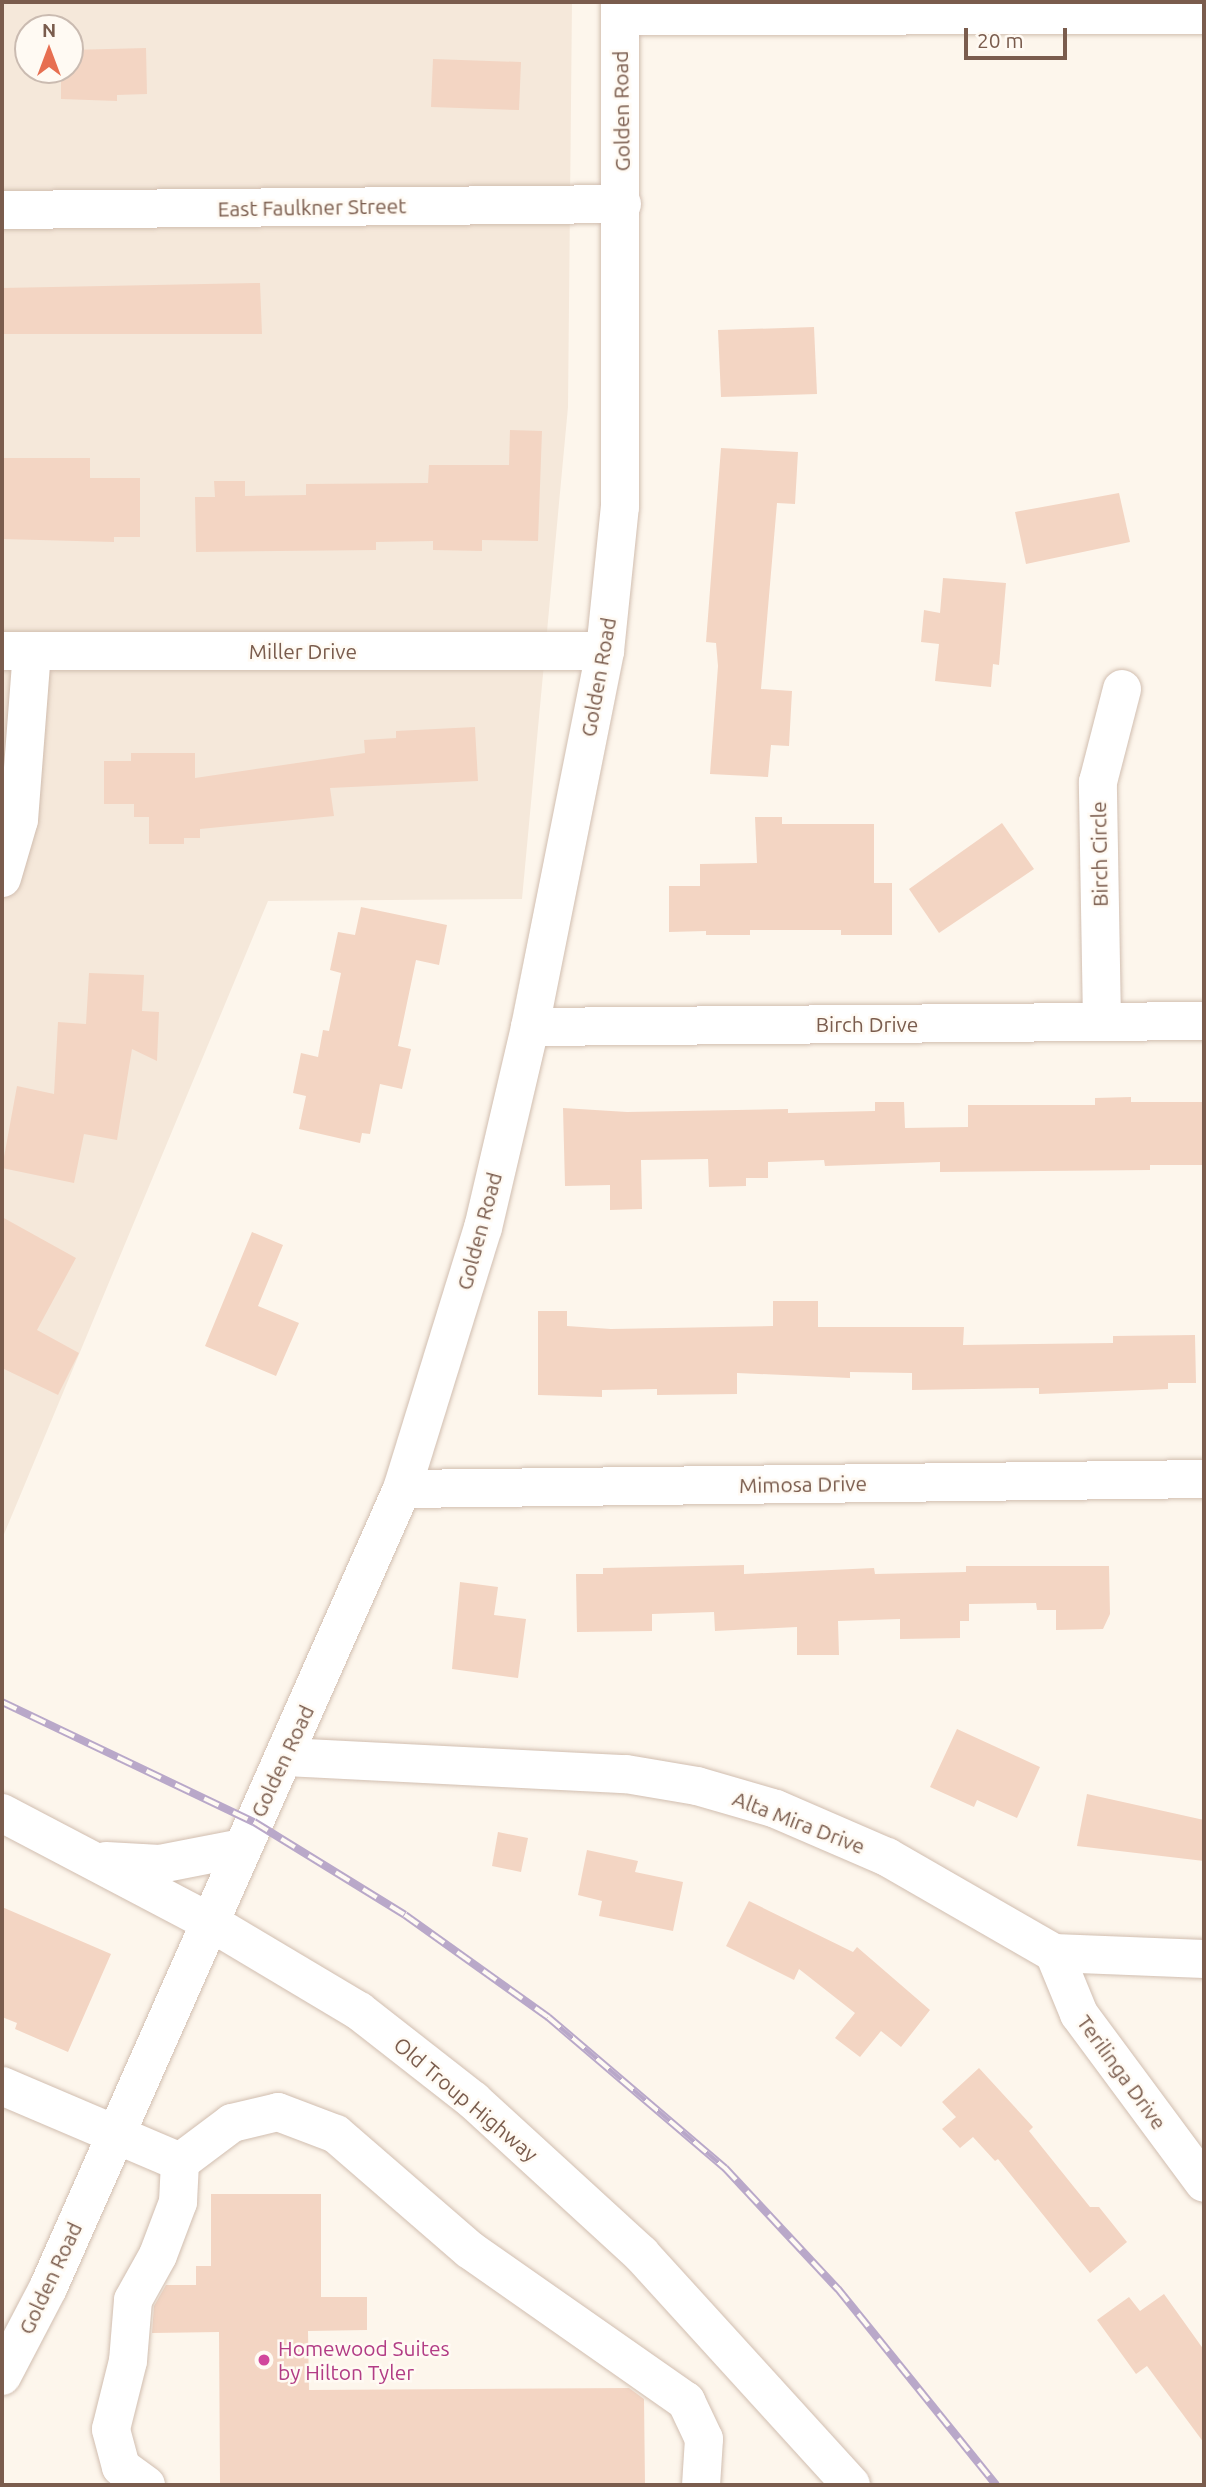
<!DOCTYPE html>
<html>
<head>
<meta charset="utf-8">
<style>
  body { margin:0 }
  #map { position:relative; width:1206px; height:2487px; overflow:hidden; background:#fdf6ec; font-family:Ubuntu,sans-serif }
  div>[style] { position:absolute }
  .residential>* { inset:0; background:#f5e8da }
  .building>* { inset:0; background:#f3d5c3 }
  .roads { filter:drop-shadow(0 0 2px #d1beb0) drop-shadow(0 0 2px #d1beb0) }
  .minor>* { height:38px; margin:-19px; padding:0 19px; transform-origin:19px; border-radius:19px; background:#fff }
  .rail>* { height:8px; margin-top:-4px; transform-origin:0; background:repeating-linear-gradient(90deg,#fffaf3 0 16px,#b9a8c9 0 32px); box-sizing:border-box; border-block:2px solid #b9a8c9 }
  .dots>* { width:19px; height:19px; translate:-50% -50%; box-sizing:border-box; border:4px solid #fffaf3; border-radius:50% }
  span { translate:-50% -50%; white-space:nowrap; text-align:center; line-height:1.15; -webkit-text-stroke:5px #fffaf3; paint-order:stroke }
  .street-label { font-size:21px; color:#7a5c4d }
  .hotel-label { font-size:21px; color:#b23c85 }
  .left { translate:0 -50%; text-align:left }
  .frame { position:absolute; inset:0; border:4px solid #7a5c4d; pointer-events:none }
  .north { position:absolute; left:14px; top:14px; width:70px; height:70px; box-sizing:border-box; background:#fffaf3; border:2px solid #cabbb1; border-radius:50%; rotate:0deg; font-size:19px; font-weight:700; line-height:28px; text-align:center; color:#7a5c4d }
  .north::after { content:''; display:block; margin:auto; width:24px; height:32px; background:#e76f51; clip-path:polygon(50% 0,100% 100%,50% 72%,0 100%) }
  .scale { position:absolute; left:964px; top:28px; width:103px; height:32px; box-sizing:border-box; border:4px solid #7a5c4d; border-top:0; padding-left:9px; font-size:21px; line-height:24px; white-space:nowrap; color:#7a5c4d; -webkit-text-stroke:5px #fffaf3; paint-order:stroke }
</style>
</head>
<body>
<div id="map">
  <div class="residential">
    <div style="clip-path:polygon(evenodd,2px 2px,572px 2px,568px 407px,522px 899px,268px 901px,2px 1539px,2px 2px,28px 28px,70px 28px,70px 70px,28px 70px,28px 28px)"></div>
  </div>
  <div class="building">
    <div style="clip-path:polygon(146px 48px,147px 94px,117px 95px,117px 101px,61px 99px,61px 70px,70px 70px,70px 50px)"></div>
    <div style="clip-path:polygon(433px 59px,521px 62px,519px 110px,431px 107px)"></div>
    <div style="clip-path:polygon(260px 283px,262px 334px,2px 334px,2px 288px)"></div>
    <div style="clip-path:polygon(814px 327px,817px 394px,721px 397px,718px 330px)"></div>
    <div style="clip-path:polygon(510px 430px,542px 431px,538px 541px,482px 540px,482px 551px,433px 550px,433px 541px,376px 542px,376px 550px,196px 552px,195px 497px,215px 497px,214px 481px,245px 481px,245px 496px,306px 495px,306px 484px,428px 483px,429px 465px,509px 465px)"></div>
    <div style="clip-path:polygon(721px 448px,798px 452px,795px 504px,777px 503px,761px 689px,792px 691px,789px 746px,771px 745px,768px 777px,710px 774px,718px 666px,716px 643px,706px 642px)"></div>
    <div style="clip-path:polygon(2px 458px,90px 458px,90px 478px,140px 478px,140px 537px,114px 537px,114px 542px,2px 539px)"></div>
    <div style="clip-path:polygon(1119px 493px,1130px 542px,1026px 564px,1015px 512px)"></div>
    <div style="clip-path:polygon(943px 578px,1006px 583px,999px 665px,993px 664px,991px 687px,935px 681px,939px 644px,921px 642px,924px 610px,940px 613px)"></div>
    <div style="clip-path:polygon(475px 727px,478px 781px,330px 788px,334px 816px,200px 829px,200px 838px,184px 838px,184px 844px,149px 844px,149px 817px,134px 817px,134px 804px,104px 804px,104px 761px,131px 761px,131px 753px,195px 753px,195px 778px,365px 753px,364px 740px,396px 738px,396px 731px)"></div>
    <div style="clip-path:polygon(755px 817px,782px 817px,782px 824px,874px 824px,874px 883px,892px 883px,892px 935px,841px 935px,841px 930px,750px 930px,750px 935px,706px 935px,706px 931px,669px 932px,669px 886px,700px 886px,700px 864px,757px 863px)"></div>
    <div style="clip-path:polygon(1002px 823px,1034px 869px,939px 933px,909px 889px)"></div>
    <div style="clip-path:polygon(361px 907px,447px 925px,439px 965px,416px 960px,398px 1046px,411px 1049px,402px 1089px,380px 1084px,370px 1134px,362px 1133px,360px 1143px,299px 1129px,306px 1096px,293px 1093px,301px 1053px,318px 1057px,323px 1030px,329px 1031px,341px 973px,330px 970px,338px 932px,355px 935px)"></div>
    <div style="clip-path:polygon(89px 973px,144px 975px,142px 1011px,159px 1012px,157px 1061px,132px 1049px,117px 1140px,84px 1134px,74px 1183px,2px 1168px,17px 1086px,54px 1094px,58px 1022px,86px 1024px)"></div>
    <div style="clip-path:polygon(1131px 1097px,1131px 1102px,1204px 1102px,1204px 1165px,1150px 1165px,1150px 1170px,940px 1172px,940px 1162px,825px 1166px,824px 1160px,768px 1162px,768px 1178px,746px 1178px,746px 1186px,709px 1187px,708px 1159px,641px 1160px,642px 1209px,610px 1210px,610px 1185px,565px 1186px,563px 1108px,627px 1112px,788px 1109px,788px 1113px,875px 1111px,875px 1102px,904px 1102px,905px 1128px,968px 1127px,968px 1105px,1095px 1105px,1095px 1098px)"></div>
    <div style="clip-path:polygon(2px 1217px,76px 1258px,37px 1330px,79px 1353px,58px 1395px,2px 1368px)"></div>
    <div style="clip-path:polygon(252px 1232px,283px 1245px,258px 1306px,299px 1323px,276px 1376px,205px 1346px)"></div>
    <div style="clip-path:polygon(773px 1301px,818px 1301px,818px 1327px,964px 1327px,963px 1345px,1113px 1343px,1113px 1336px,1195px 1335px,1196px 1383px,1168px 1383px,1168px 1389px,1039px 1394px,1039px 1388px,912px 1390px,912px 1373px,850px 1372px,850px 1378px,737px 1373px,737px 1394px,657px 1395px,657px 1389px,602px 1390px,602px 1397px,538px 1395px,538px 1311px,567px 1311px,567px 1326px,611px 1329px,773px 1326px)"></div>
    <div style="clip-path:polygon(744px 1565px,744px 1574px,874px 1568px,875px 1574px,966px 1572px,966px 1566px,1109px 1566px,1110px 1614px,1103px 1629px,1056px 1630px,1056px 1610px,1037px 1610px,1036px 1603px,969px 1604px,969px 1621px,960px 1621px,960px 1638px,900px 1639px,900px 1619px,838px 1621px,839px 1655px,797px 1655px,797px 1627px,715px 1631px,714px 1612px,652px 1614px,652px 1631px,577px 1632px,576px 1574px,603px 1574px,603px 1568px)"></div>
    <div style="clip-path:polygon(460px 1582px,498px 1587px,494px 1615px,526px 1619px,518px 1678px,452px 1669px)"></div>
    <div style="clip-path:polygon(957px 1729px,1040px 1767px,1017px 1818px,977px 1800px,974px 1807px,930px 1787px)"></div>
    <div style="clip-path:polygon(1087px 1794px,1204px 1820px,1204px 1861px,1077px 1846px)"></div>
    <div style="clip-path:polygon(498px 1832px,528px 1838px,521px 1872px,492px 1866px)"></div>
    <div style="clip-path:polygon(587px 1850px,638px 1861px,635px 1872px,683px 1882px,673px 1931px,599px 1916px,602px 1901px,578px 1895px)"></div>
    <div style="clip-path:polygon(749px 1901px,853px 1952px,857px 1947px,930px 2010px,901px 2047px,881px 2031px,860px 2057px,835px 2038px,855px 2013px,799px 1969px,794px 1980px,726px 1946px)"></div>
    <div style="clip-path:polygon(2px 1907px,111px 1954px,68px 2052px,15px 2029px,17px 2023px,2px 2017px)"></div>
    <div style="clip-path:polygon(979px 2068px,1033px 2127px,1029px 2131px,1090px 2207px,1099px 2207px,1127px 2242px,1090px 2273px,998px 2159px,995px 2161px,973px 2137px,960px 2148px,942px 2129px,956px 2117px,942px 2102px)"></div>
    <div style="clip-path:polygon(211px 2194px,321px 2194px,321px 2297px,367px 2297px,367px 2330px,308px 2331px,309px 2390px,629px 2388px,644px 2399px,645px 2485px,220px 2485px,219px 2332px,152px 2333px,154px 2306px,166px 2285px,196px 2285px,196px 2266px,211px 2266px)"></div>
    <div style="clip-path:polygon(1164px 2294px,1204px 2350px,1204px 2443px,1147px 2366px,1136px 2374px,1097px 2320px,1129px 2297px,1140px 2311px)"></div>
  </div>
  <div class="roads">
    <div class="minor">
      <div style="left:620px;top:16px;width:584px;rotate:-0.1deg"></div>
      <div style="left:2px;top:210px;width:620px;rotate:-0.55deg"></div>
      <div style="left:2px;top:651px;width:603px"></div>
      <div style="left:2px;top:878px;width:60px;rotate:-73.7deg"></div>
      <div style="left:19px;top:820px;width:169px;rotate:-85.6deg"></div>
      <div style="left:1102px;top:1022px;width:240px;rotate:-91deg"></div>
      <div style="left:1098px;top:782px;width:96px;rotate:-75.5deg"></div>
      <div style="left:530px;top:1027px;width:674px;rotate:-0.51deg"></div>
      <div style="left:402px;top:1489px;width:802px;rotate:-0.71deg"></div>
      <div style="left:286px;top:1757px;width:340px;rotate:2.9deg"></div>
      <div style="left:626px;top:1774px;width:72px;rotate:9.6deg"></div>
      <div style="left:697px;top:1786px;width:82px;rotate:16.2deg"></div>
      <div style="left:776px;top:1809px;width:121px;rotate:23.4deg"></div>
      <div style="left:887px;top:1857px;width:193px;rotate:29.9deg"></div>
      <div style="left:1054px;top:1953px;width:150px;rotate:2.3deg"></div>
      <div style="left:2px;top:1813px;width:233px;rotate:27.7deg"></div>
      <div style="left:208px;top:1921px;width:176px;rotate:30.8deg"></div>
      <div style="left:359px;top:2011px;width:145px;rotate:38deg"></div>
      <div style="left:473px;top:2100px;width:228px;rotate:42.5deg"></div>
      <div style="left:641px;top:2254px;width:312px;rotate:47.7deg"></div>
      <div style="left:106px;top:1861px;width:54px;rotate:3.2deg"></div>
      <div style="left:160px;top:1864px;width:84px;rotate:-11deg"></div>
      <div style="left:1054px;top:1953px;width:66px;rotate:67.7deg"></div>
      <div style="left:1079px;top:2014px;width:210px;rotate:53.5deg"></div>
      <div style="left:2px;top:2086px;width:194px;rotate:23.1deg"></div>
      <div style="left:2px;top:2376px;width:99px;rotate:-62.4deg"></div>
      <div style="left:48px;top:2288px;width:874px;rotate:-66.1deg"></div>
      <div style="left:402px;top:1489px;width:273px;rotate:-72.8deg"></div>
      <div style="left:483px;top:1228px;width:206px;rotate:-76.8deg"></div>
      <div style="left:530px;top:1027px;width:383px;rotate:-78.7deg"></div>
      <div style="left:605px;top:651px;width:145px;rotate:-84.1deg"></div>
      <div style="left:620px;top:507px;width:505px;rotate:-90deg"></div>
      <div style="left:146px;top:2485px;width:31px;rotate:-144deg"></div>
      <div style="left:121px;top:2467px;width:39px;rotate:-105deg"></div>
      <div style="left:111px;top:2429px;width:70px;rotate:-76deg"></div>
      <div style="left:128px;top:2361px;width:61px;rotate:-85.3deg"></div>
      <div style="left:133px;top:2300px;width:51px;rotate:-60.9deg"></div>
      <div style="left:158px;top:2255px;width:57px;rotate:-69.3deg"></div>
      <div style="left:178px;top:2202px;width:40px;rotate:-87.1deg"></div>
      <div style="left:180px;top:2162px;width:65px;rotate:-36.9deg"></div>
      <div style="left:232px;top:2123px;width:47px;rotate:-13.4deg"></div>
      <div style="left:278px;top:2112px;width:62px;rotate:20.8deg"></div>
      <div style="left:336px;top:2134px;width:177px;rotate:40.9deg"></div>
      <div style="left:470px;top:2250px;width:264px;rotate:35deg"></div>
      <div style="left:686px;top:2401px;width:42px;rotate:64.7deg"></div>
      <div style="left:704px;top:2439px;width:46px;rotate:93.7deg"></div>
    </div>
  </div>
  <div class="rail">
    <div style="left:2px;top:1702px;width:279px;rotate:25.5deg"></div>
    <div style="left:254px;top:1822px;width:177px;rotate:31.6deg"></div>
    <div style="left:405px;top:1915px;width:176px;rotate:35.5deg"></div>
    <div style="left:548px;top:2017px;width:233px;rotate:40.5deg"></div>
    <div style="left:725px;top:2168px;width:166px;rotate:47deg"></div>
    <div style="left:838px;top:2289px;width:252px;rotate:51.1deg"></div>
  </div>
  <div class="dots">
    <div style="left:264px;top:2360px;background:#d1479c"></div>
  </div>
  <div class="street-label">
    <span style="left:621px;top:111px;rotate:-91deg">Golden Road</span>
    <span style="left:312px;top:207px;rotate:-1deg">East Faulkner Street</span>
    <span style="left:303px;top:651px">Miller Drive</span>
    <span style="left:598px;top:677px;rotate:-80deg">Golden Road</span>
    <span style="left:1099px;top:854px;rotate:-91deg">Birch Circle</span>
    <span style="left:867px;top:1024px">Birch Drive</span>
    <span style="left:479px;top:1231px;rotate:-75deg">Golden Road</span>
    <span style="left:803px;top:1484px;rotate:-1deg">Mimosa Drive</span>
    <span style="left:282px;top:1761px;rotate:-65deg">Golden Road</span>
    <span style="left:799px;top:1822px;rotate:21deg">Alta Mira Drive</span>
    <span style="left:1122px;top:2072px;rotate:54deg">Terilinga Drive</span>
    <span style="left:466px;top:2099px;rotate:40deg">Old Troup Highway</span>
    <span style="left:50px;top:2278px;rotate:-65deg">Golden Road</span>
  </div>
  <div class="hotel-label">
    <span class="left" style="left:278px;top:2360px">Homewood Suites<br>by Hilton Tyler</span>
  </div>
  <div class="frame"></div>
  <div class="north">N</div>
  <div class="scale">20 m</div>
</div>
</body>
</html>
